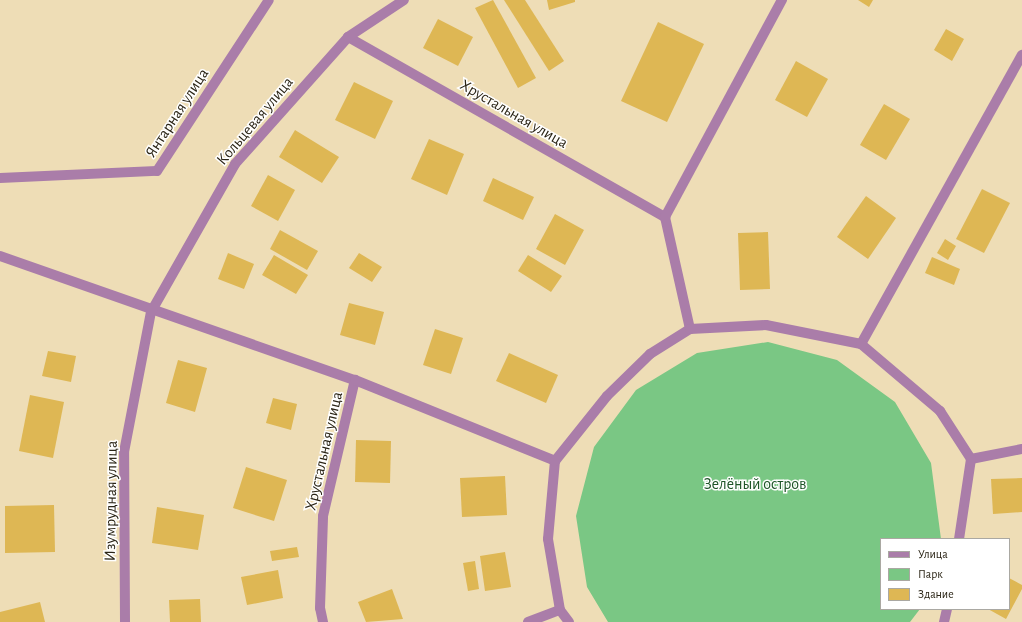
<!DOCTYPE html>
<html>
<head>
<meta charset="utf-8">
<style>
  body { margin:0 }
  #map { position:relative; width:1022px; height:622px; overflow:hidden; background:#eeddb6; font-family:"Alegreya Sans",sans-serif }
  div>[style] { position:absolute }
  .green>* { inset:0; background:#7ac784 }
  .building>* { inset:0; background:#deb754 }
  .street>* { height:10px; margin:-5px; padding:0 5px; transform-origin:5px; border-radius:5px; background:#aa7da9 }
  span { translate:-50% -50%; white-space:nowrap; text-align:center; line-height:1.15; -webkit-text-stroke:3px #fff; paint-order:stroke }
  .street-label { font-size:16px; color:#2b2516 }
  .park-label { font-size:16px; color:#1f5629 }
  .legend { position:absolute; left:880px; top:538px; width:130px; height:72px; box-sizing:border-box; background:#fff; border:1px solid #aaa8a2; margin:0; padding:5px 7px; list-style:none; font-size:12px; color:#2b2516 }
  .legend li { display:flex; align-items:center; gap:8px; height:20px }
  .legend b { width:20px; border:1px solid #aaa8a2 }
</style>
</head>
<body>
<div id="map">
  <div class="green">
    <div style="clip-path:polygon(768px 342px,837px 360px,895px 402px,931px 463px,941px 539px,881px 539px,881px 609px,920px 609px,910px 622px,608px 622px,587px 587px,576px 516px,594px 447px,636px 390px,697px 353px)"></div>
  </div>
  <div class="building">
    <div style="clip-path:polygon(493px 0,536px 78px,518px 88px,475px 8px)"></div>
    <div style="clip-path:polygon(504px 0,525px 0,564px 61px,549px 71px)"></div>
    <div style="clip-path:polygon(547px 0,575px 0,575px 2px,549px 10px)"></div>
    <div style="clip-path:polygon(858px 0,873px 0,869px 7px)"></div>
    <div style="clip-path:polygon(438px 19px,473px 37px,458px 66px,423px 48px)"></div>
    <div style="clip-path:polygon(658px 22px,704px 44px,667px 122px,621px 101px)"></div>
    <div style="clip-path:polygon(946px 29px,964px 39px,952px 61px,934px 50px)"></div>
    <div style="clip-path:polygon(796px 61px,828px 79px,807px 117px,775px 100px)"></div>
    <div style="clip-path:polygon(354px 82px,393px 101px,375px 139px,335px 120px)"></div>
    <div style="clip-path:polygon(884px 104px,910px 119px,886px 160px,860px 145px)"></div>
    <div style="clip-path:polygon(295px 130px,339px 157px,322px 183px,279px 157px)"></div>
    <div style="clip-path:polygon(429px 139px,464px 154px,447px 195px,411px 179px)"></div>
    <div style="clip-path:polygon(268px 175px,295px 190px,278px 221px,251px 206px)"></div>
    <div style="clip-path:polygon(493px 178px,534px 197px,523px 220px,483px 201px)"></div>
    <div style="clip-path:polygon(982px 189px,1010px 203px,984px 253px,956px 239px)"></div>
    <div style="clip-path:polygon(866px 196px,896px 218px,868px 259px,837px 237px)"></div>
    <div style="clip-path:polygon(555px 214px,584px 230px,565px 265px,536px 249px)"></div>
    <div style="clip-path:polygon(280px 230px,318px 251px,307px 270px,270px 249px)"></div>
    <div style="clip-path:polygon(768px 232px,770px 289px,740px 290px,738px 233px)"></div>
    <div style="clip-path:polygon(945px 239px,956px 246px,948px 260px,937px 253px)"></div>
    <div style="clip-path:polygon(228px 253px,254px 264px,244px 289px,218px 279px)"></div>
    <div style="clip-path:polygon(359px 253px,382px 267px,372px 282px,349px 268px)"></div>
    <div style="clip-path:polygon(274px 255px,308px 275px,296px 294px,262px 275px)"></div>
    <div style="clip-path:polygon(528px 255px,562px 276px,551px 292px,518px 271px)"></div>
    <div style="clip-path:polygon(932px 257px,960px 269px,954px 285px,925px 273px)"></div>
    <div style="clip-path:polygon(349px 303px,384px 312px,375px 345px,340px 335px)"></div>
    <div style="clip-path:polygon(435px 329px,463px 338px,451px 374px,423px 365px)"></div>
    <div style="clip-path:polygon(48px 351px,76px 356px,71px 382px,42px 376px)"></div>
    <div style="clip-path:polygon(509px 353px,558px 375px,546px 403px,496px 381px)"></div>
    <div style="clip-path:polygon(178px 360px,207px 368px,195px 412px,166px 403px)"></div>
    <div style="clip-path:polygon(30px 395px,64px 402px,53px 458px,19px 451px)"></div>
    <div style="clip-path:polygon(273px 398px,297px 404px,291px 430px,266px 423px)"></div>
    <div style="clip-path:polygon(356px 440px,391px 441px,390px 483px,355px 482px)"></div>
    <div style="clip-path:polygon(246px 467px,287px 480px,274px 521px,233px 508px)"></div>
    <div style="clip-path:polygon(505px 476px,507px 515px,462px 517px,460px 478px)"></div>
    <div style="clip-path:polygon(1022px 478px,1022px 512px,993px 514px,991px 479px)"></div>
    <div style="clip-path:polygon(54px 505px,55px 552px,5px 553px,5px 506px)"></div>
    <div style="clip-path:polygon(157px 507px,204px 515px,198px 550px,152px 543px)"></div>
    <div style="clip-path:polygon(297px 547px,299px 557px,272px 561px,270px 551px)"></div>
    <div style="clip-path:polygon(505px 552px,511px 587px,485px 591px,480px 556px)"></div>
    <div style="clip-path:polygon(475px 561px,479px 589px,468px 591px,463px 563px)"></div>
    <div style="clip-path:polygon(278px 570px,283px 598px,247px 605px,241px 577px)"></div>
    <div style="clip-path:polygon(1009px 578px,1022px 585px,1022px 589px,1006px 619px,988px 609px,1009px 609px)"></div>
    <div style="clip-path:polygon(392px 589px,403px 619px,366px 622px,358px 602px)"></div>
    <div style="clip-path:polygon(200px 599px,201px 622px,170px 622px,169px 600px)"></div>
    <div style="clip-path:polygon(40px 602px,45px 622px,0 622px,0 612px)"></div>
  </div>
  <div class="street">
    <div style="left:348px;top:37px;width:365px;rotate:29.6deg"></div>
    <div style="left:0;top:178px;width:157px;rotate:-2.6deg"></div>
    <div style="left:157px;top:171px;width:204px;rotate:-56.8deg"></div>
    <div style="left:0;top:256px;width:376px;rotate:19.3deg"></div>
    <div style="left:690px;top:329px;width:115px;rotate:-102.6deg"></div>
    <div style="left:665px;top:217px;width:247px;rotate:-61.7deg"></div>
    <div style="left:861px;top:344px;width:331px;rotate:-60.9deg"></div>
    <div style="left:971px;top:459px;width:52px;rotate:-11.1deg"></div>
    <div style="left:125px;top:622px;width:170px;rotate:-90.3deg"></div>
    <div style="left:124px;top:452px;width:143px;rotate:-79.1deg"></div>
    <div style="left:151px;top:312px;width:170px;rotate:-60.4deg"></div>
    <div style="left:235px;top:164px;width:170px;rotate:-48.3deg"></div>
    <div style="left:348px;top:37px;width:67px;rotate:-33.5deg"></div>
    <div style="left:323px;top:622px;width:14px;rotate:-102deg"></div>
    <div style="left:320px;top:608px;width:92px;rotate:-88.1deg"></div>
    <div style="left:323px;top:516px;width:140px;rotate:-76.8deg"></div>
    <div style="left:355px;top:380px;width:216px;rotate:22deg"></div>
    <div style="left:528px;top:622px;width:34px;rotate:-21deg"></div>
    <div style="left:569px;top:622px;width:15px;rotate:-127deg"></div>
    <div style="left:560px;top:610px;width:72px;rotate:-99.6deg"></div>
    <div style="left:548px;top:539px;width:78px;rotate:-84.9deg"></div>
    <div style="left:555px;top:461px;width:83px;rotate:-51.3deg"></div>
    <div style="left:607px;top:396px;width:60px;rotate:-44.3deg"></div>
    <div style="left:650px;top:354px;width:47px;rotate:-32deg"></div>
    <div style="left:690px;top:329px;width:76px;rotate:-3deg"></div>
    <div style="left:766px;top:325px;width:97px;rotate:11.3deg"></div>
    <div style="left:861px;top:344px;width:104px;rotate:40.3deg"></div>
    <div style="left:940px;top:411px;width:57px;rotate:57.1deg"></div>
    <div style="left:971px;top:459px;width:81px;rotate:98.5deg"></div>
    <div style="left:944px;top:622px;width:13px;rotate:-77deg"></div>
  </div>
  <div class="street-label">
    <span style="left:177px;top:113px;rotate:-57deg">Янтарная улица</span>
    <span style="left:514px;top:114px;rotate:30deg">Хрустальная улица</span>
    <span style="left:255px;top:121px;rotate:-50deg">Кольцевая улица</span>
    <span style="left:324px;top:451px;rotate:-77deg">Хрустальная улица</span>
    <span style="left:111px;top:501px;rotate:-89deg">Изумрудная улица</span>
  </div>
  <div class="park-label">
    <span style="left:755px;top:484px">Зелёный остров</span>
  </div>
  <ul class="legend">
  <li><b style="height:5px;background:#aa7da9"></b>Улица</li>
  <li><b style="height:11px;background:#7ac784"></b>Парк</li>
  <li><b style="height:11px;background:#deb754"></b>Здание</li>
  </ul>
</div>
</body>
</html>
